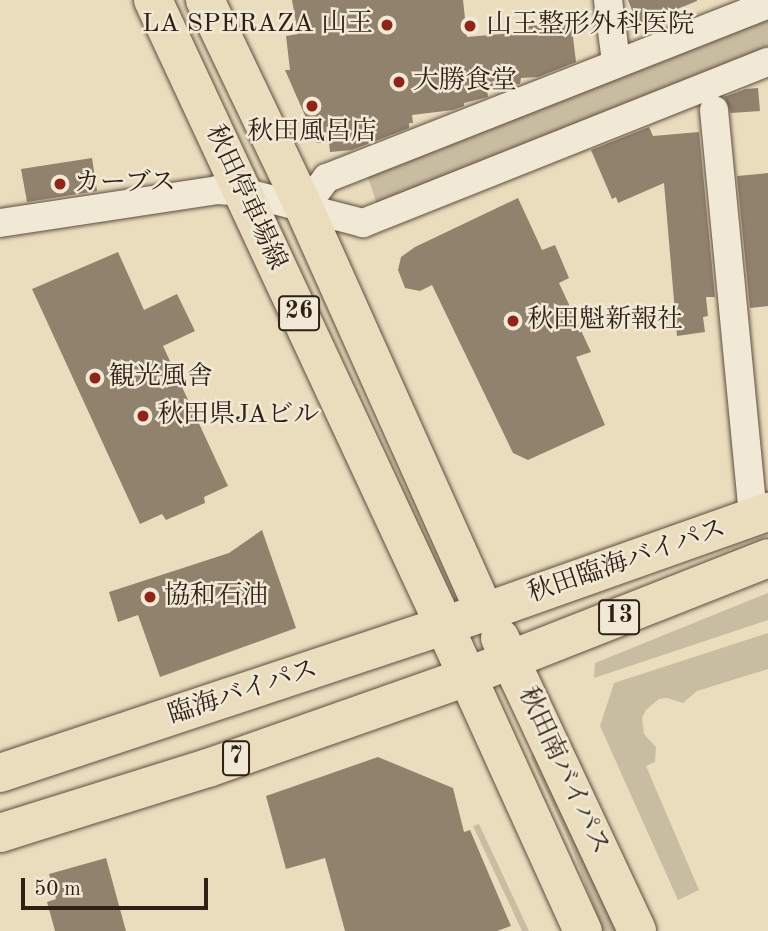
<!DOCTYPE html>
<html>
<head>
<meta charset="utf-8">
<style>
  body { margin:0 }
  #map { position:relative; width:768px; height:931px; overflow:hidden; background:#e9ddbe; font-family:"Old Standard TT","Noto Serif JP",serif }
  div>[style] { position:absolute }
  .green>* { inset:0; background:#c9bda1 }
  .building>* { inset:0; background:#90826d }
  .roads { filter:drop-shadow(0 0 2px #5e4e3f) drop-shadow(0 0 2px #5e4e3f) }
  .street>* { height:28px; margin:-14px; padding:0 14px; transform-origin:14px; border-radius:14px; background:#f1e9d5 }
  .primary>* { height:38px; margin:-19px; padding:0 19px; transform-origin:19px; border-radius:19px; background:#e9ddbe }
  .highway>* { height:38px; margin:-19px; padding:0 19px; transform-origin:19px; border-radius:19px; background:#e9ddbe }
  .dots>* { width:19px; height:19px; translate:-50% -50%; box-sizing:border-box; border:4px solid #f1e9d5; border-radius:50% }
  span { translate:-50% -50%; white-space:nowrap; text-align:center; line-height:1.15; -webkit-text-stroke:5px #f1e9d5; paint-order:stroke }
  .shield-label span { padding:2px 5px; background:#f1e9d5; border:2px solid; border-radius:5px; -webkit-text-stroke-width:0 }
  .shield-label { font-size:24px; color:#2f1f15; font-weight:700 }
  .poi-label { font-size:26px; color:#2f1f15 }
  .right { translate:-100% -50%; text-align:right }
  .left { translate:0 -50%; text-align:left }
  .street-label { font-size:26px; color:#2f1f15 }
  .scale { position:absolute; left:21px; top:878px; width:187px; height:32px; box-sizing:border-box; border:4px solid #2f1f15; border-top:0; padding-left:9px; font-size:21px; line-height:24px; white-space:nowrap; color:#2f1f15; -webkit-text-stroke:5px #f1e9d5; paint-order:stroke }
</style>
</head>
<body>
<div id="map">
  <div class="green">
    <div style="clip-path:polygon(768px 13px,768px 55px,378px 207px,365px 169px)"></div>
    <div style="clip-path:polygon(768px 593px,768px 620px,594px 678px,595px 663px)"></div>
    <div style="clip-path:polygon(768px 633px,768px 669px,697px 691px,683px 703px,667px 698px,659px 699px,646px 710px,642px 718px,644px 734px,656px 747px,655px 762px,646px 766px,699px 890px,678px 900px,600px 726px,614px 683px)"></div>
    <div style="clip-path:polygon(533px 749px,624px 931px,603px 931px,569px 841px,531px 758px)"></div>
    <div style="clip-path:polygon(479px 824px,529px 931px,522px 931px,473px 826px)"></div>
  </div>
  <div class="building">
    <div style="clip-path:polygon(292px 0,463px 0,467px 37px,523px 32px,523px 27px,571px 21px,576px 62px,538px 77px,521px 78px,520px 84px,487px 87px,488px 97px,464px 103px,464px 106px,453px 110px,412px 115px,413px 123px,409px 123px,409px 128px,352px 150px,330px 152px,329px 142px,317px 143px,285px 70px,290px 70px,286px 36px,298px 34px)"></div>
    <div style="clip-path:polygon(628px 0,697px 0,697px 1px,638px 25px)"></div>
    <div style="clip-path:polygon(758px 88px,760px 111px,731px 113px,724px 97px,746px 89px)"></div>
    <div style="clip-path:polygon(649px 127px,653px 136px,699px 132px,715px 297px,706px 297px,708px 316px,703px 317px,705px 332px,677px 336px,664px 183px,618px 203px,616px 197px,612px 199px,591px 150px)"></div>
    <div style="clip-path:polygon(92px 158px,97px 191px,27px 202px,21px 169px)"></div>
    <div style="clip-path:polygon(768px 173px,768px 306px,750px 308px,737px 176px)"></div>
    <div style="clip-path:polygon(518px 198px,542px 250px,555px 245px,569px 278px,559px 283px,591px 352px,576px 357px,605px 425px,528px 460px,513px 453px,432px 285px,420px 291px,405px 288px,398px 270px,401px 257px,415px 247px)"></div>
    <div style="clip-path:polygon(118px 252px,144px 310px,177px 294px,195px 331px,163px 346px,228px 486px,204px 497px,205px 503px,166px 520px,162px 514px,140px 524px,32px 289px)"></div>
    <div style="clip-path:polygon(262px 530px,296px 628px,160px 677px,138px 615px,118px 622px,109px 592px,229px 553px)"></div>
    <div style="clip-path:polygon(378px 757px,453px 788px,464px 832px,470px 830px,511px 926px,497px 931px,345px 931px,325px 858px,286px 869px,266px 796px)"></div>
    <div style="clip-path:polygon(106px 858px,126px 931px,55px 931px,47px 902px,56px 899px,49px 874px)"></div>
  </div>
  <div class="roads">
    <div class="street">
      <div style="left:608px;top:0;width:63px;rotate:82.6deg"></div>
      <div style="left:714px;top:110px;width:410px;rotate:84.5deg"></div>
      <div style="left:304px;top:208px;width:38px;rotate:-53deg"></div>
      <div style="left:327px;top:178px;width:474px;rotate:-21.5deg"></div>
      <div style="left:0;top:223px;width:219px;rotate:-8.6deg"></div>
      <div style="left:217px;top:190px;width:26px;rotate:4deg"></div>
      <div style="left:243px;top:192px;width:124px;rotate:14.5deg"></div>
      <div style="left:363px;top:223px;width:436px;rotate:-21.7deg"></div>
    </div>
    <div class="primary">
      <div style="left:153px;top:0;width:689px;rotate:65.03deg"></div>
      <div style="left:205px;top:0;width:230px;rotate:64.5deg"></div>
      <div style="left:304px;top:208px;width:443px;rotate:65.9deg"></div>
    </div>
    <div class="highway">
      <div style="left:444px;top:625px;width:336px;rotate:65.6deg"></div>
      <div style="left:500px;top:638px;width:323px;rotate:64.9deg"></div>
      <div style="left:0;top:773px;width:511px;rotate:-18.36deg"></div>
      <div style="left:485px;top:612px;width:300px;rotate:-19.5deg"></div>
      <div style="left:0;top:833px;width:218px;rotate:-17.4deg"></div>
      <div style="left:208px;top:768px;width:277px;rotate:-19.4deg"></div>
      <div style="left:469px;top:676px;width:321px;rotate:-21.5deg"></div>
    </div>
  </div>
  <div class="dots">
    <div style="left:387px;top:25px;background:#8f2418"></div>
    <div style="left:470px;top:26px;background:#8f2418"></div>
    <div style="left:399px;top:82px;background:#8f2418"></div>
    <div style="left:312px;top:106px;background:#8f2418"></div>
    <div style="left:60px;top:184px;background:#8f2418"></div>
    <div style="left:513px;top:321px;background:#8f2418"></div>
    <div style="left:95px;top:378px;background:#8f2418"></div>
    <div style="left:143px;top:416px;background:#8f2418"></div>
    <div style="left:150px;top:597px;background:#8f2418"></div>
  </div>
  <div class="shield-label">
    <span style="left:299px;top:313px">26</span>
    <span style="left:619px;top:617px">13</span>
    <span style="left:236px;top:758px">7</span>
  </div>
  <div class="poi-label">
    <span class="right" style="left:373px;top:25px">LA SPERAZA 山王</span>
    <span class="left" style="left:486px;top:26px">山王整形外科医院</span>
    <span class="left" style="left:413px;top:82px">大勝食堂</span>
    <span style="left:312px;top:133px">秋田風呂店</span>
    <span class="left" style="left:74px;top:184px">カーブス</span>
    <span class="left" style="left:527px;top:321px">秋田魁新報社</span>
    <span class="left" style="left:109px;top:378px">観光風舎</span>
    <span class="left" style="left:157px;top:416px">秋田県JAビル</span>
    <span class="left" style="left:164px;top:597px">協和石油</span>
  </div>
  <div class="street-label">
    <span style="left:245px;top:198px;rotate:65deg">秋田停車場線</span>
    <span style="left:627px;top:562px;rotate:-19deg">秋田臨海バイパス</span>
    <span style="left:243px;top:693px;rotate:-18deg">臨海バイパス</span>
    <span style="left:563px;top:771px;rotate:65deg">秋田南バイパス</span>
  </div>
  <div class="scale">50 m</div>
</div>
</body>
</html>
